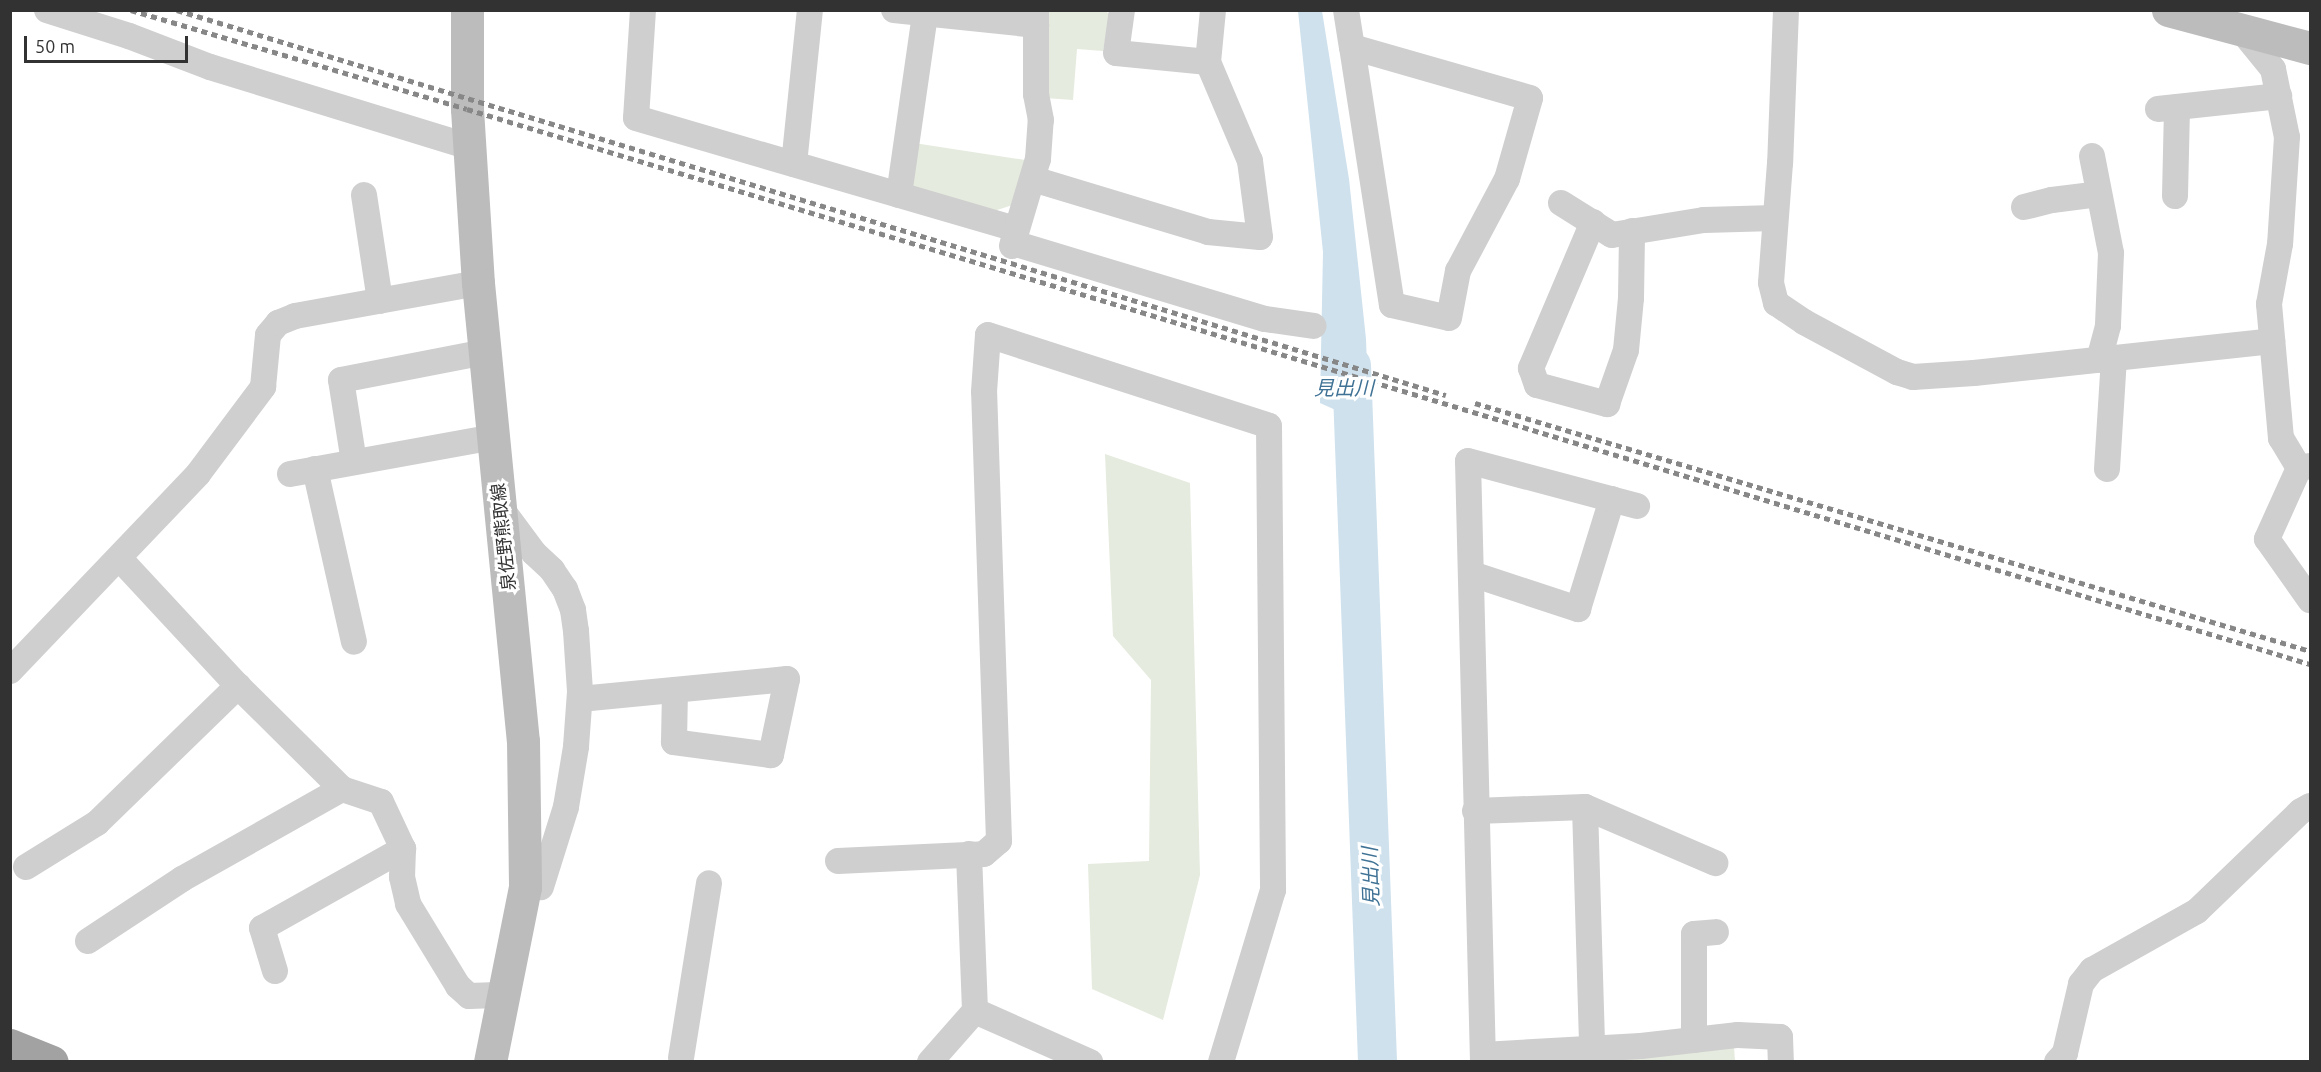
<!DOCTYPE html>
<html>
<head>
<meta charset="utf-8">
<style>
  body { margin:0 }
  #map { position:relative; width:2321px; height:1072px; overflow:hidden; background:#fff; font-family:Ubuntu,"Noto Sans JP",sans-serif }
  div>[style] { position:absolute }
  .green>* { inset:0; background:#e5ebde }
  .water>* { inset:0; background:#cee1ed }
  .river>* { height:39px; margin:-19.5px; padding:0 19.5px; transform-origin:19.5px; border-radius:19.5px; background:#cee1ed }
  .minor>* { height:26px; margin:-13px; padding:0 13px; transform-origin:13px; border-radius:13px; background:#cfcfcf }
  .secondary>* { height:33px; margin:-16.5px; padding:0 16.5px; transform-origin:16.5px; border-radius:16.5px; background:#bcbcbc }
  .trunk>* { height:33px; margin:-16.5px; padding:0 16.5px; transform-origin:16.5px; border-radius:16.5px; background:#a2a2a2 }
  .rail>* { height:4.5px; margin-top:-2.25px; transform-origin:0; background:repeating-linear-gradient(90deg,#878787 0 6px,transparent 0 10.5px) }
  span { translate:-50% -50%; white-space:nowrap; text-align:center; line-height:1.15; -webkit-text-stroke:6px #fff; paint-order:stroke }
  .street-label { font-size:18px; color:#323232 }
  .water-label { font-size:20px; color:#3f7295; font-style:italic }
  .frame { position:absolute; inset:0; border:12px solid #323232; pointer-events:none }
  .scale { position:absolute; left:24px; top:36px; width:164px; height:27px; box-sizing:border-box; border:3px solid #323232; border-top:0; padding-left:8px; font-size:18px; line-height:21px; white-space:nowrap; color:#323232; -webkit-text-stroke:4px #fff; paint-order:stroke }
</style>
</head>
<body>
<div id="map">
  <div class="green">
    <div style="clip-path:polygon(1048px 11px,1105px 11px,1110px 14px,1103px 51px,1077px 49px,1073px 100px,1045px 98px)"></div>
    <div style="clip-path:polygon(914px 143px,1025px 160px,1019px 203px,988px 213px,908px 190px)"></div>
    <div style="clip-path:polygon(1105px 454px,1190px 483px,1200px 875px,1163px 1020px,1092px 989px,1088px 864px,1149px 861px,1151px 680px,1113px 636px)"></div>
    <div style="clip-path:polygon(1734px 1047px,1735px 1061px,1594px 1061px)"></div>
  </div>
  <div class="water">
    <div style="clip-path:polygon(1298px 11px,1322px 11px,1349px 179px,1366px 339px,1369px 425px,1320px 403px,1323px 252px)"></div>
  </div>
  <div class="river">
    <div style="left:1351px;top:365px;width:697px;rotate:87.86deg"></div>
  </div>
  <div class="minor">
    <div style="left:47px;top:10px;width:86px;rotate:17.6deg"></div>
    <div style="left:129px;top:36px;width:87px;rotate:20.9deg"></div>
    <div style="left:210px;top:67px;width:272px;rotate:17.1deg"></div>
    <div style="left:643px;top:10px;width:108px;rotate:93.7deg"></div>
    <div style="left:636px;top:118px;width:396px;rotate:16.3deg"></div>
    <div style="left:894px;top:10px;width:143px;rotate:6deg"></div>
    <div style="left:1346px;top:10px;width:37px;rotate:81deg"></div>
    <div style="left:1352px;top:47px;width:261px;rotate:81.2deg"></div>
    <div style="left:1392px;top:305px;width:58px;rotate:12.8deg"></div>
    <div style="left:1449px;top:318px;width:48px;rotate:-79.2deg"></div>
    <div style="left:1458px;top:271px;width:104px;rotate:-62deg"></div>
    <div style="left:1507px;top:179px;width:84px;rotate:-74.1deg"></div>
    <div style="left:1530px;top:98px;width:185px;rotate:-164deg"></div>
    <div style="left:1786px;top:10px;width:153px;rotate:92.2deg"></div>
    <div style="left:1780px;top:163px;width:120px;rotate:94.3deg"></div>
    <div style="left:1771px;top:283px;width:21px;rotate:76deg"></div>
    <div style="left:1776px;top:303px;width:34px;rotate:34deg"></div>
    <div style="left:1804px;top:322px;width:106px;rotate:28.3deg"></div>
    <div style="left:1897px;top:372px;width:17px;rotate:17deg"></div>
    <div style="left:1913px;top:377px;width:61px;rotate:-3.8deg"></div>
    <div style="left:1974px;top:373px;width:300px;rotate:-6.1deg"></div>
    <div style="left:2242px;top:31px;width:49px;rotate:50.8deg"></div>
    <div style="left:2273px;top:69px;width:69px;rotate:78.4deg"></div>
    <div style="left:2287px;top:137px;width:107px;rotate:93.7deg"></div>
    <div style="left:2280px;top:244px;width:61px;rotate:100.4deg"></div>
    <div style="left:2269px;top:304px;width:135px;rotate:84.9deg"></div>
    <div style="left:2281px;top:438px;width:35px;rotate:59deg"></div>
    <div style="left:2299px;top:468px;width:11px;rotate:-10deg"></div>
    <div style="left:1208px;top:62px;width:52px;rotate:-84.5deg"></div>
    <div style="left:2158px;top:109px;width:122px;rotate:-6.1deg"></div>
    <div style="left:2092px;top:156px;width:99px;rotate:78.9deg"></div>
    <div style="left:2111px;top:253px;width:73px;rotate:92.4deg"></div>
    <div style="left:2108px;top:326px;width:35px;rotate:105deg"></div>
    <div style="left:794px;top:164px;width:155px;rotate:-84.1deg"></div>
    <div style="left:1033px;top:179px;width:183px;rotate:16.8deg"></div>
    <div style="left:1208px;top:232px;width:52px;rotate:5.5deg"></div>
    <div style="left:1260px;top:237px;width:77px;rotate:-97.5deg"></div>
    <div style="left:1250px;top:161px;width:108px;rotate:-113deg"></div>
    <div style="left:1208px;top:62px;width:92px;rotate:-174.4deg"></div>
    <div style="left:1116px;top:53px;width:43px;rotate:-82.1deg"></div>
    <div style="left:364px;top:195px;width:107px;rotate:81.4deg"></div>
    <div style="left:899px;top:195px;width:183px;rotate:-81.8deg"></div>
    <div style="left:2175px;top:196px;width:89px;rotate:-88.7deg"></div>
    <div style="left:1561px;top:203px;width:60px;rotate:32.1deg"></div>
    <div style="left:1612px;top:235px;width:93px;rotate:-9.3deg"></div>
    <div style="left:1704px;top:220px;width:71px;rotate:-1.6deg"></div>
    <div style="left:2024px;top:207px;width:29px;rotate:-14deg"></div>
    <div style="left:2052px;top:200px;width:47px;rotate:-7.3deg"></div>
    <div style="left:1593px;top:222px;width:159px;rotate:113deg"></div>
    <div style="left:1531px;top:368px;width:18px;rotate:71deg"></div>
    <div style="left:1537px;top:385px;width:73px;rotate:15.2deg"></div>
    <div style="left:1607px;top:404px;width:57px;rotate:-70.6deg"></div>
    <div style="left:1626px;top:350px;width:52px;rotate:-84.5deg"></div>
    <div style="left:1631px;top:298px;width:67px;rotate:-89.1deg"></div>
    <div style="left:1013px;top:243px;width:263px;rotate:16.8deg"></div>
    <div style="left:1265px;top:319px;width:49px;rotate:8.1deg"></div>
    <div style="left:1012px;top:246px;width:91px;rotate:-73.4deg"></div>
    <div style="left:1038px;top:159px;width:39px;rotate:-86deg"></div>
    <div style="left:1041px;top:120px;width:26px;rotate:-101deg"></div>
    <div style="left:1036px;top:94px;width:84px;rotate:-90deg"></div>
    <div style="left:354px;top:462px;width:83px;rotate:-99deg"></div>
    <div style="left:341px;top:380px;width:147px;rotate:-11deg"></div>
    <div style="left:2299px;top:468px;width:78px;rotate:114.3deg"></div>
    <div style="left:2267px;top:539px;width:75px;rotate:54.8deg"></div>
    <div style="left:315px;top:469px;width:177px;rotate:77.3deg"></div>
    <div style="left:2107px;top:469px;width:111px;rotate:-86.4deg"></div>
    <div style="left:290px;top:474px;width:206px;rotate:-10.3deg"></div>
    <div style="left:500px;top:507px;width:57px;rotate:53.5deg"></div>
    <div style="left:534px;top:553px;width:25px;rotate:43deg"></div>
    <div style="left:552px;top:570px;width:23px;rotate:56deg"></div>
    <div style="left:565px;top:589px;width:22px;rotate:69deg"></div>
    <div style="left:573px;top:610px;width:21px;rotate:82deg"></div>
    <div style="left:576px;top:631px;width:61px;rotate:86.2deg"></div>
    <div style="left:580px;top:692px;width:55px;rotate:94.2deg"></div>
    <div style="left:576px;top:747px;width:61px;rotate:99.5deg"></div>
    <div style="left:566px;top:807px;width:84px;rotate:107.4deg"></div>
    <div style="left:120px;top:559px;width:173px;rotate:47.1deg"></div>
    <div style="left:238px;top:686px;width:146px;rotate:44.7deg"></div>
    <div style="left:342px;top:789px;width:41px;rotate:18.4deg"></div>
    <div style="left:381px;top:802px;width:52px;rotate:64.9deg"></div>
    <div style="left:403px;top:849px;width:28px;rotate:92deg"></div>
    <div style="left:402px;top:877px;width:28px;rotate:77deg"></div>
    <div style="left:408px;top:904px;width:96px;rotate:58.6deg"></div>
    <div style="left:458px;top:986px;width:15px;rotate:42deg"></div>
    <div style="left:469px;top:996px;width:36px;rotate:-2deg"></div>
    <div style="left:1472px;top:574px;width:112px;rotate:18.3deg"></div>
    <div style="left:1578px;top:609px;width:115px;rotate:-72.8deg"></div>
    <div style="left:10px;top:671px;width:272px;rotate:-46.3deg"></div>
    <div style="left:198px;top:474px;width:109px;rotate:-53.2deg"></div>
    <div style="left:263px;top:387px;width:52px;rotate:-84.5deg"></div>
    <div style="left:268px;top:335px;width:16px;rotate:-50deg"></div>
    <div style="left:278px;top:323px;width:18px;rotate:-22deg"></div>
    <div style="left:295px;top:316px;width:186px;rotate:-10.2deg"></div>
    <div style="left:580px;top:699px;width:208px;rotate:-5.5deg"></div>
    <div style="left:787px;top:679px;width:78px;rotate:101.9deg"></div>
    <div style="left:771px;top:755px;width:98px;rotate:-172.4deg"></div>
    <div style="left:674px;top:742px;width:52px;rotate:-88.9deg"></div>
    <div style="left:1585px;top:807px;width:242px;rotate:88.3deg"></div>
    <div style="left:1475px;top:811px;width:110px;rotate:-2.1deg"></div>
    <div style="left:1585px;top:807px;width:142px;rotate:23.3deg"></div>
    <div style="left:969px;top:854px;width:157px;rotate:87.8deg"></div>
    <div style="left:975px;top:1011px;width:126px;rotate:23.9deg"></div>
    <div style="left:838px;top:861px;width:146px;rotate:-2.7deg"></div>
    <div style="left:984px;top:854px;width:20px;rotate:-41deg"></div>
    <div style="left:999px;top:841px;width:449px;rotate:-91.9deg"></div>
    <div style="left:984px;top:392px;width:57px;rotate:-86deg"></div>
    <div style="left:988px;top:335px;width:295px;rotate:17.9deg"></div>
    <div style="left:1269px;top:426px;width:464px;rotate:89.5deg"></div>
    <div style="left:1273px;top:890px;width:180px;rotate:106.8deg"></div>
    <div style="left:26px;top:867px;width:84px;rotate:-31.8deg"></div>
    <div style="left:97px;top:823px;width:197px;rotate:-44.2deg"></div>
    <div style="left:88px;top:941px;width:113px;rotate:-33.4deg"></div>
    <div style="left:182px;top:879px;width:184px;rotate:-29.4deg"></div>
    <div style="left:275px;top:971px;width:45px;rotate:-106.8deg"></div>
    <div style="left:262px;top:928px;width:162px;rotate:-29.3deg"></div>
    <div style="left:1694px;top:1040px;width:106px;rotate:-90deg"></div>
    <div style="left:1694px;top:934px;width:22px;rotate:-5deg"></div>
    <div style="left:1483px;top:1055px;width:158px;rotate:-3.3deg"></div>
    <div style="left:1641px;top:1046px;width:98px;rotate:-6.5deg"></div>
    <div style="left:1738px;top:1035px;width:42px;rotate:2.7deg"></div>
    <div style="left:1780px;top:1037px;width:25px;rotate:88deg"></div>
    <div style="left:681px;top:1058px;width:177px;rotate:-80.9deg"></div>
    <div style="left:930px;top:1062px;width:68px;rotate:-48.6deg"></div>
    <div style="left:1483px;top:1062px;width:601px;rotate:-91.43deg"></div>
    <div style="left:1468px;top:461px;width:175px;rotate:14.9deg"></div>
    <div style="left:2057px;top:1062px;width:12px;rotate:-48deg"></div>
    <div style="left:2065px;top:1053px;width:71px;rotate:-76.9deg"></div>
    <div style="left:2081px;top:984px;width:18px;rotate:-52deg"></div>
    <div style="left:2092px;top:970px;width:120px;rotate:-29.3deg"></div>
    <div style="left:2197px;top:911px;width:144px;rotate:-43.9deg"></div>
    <div style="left:2301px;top:811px;width:10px;rotate:-29deg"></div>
  </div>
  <div class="secondary">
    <div style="left:467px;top:10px;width:99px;rotate:90deg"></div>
    <div style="left:467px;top:109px;width:174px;rotate:86.4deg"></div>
    <div style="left:478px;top:283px;width:460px;rotate:84.4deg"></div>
    <div style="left:523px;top:741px;width:146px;rotate:89.2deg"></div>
    <div style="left:525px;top:887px;width:178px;rotate:101.3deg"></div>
    <div style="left:2168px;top:10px;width:147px;rotate:15deg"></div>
  </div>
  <div class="trunk">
    <div style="left:10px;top:1045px;width:45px;rotate:22deg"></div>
  </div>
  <div class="rail">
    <div style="left:131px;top:10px;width:350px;rotate:16.4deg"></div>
    <div style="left:467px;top:109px;width:1925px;rotate:16.76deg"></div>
    <div style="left:177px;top:10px;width:1326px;rotate:16.88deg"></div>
    <div style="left:1475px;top:403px;width:871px;rotate:16.54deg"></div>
  </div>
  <div class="street-label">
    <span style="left:503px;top:537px;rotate:-96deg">泉佐野熊取線</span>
  </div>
  <div class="water-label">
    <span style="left:1344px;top:387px">見出川</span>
    <span style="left:1370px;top:877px;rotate:-92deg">見出川</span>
  </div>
  <div class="frame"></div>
  <div class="scale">50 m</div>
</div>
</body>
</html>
